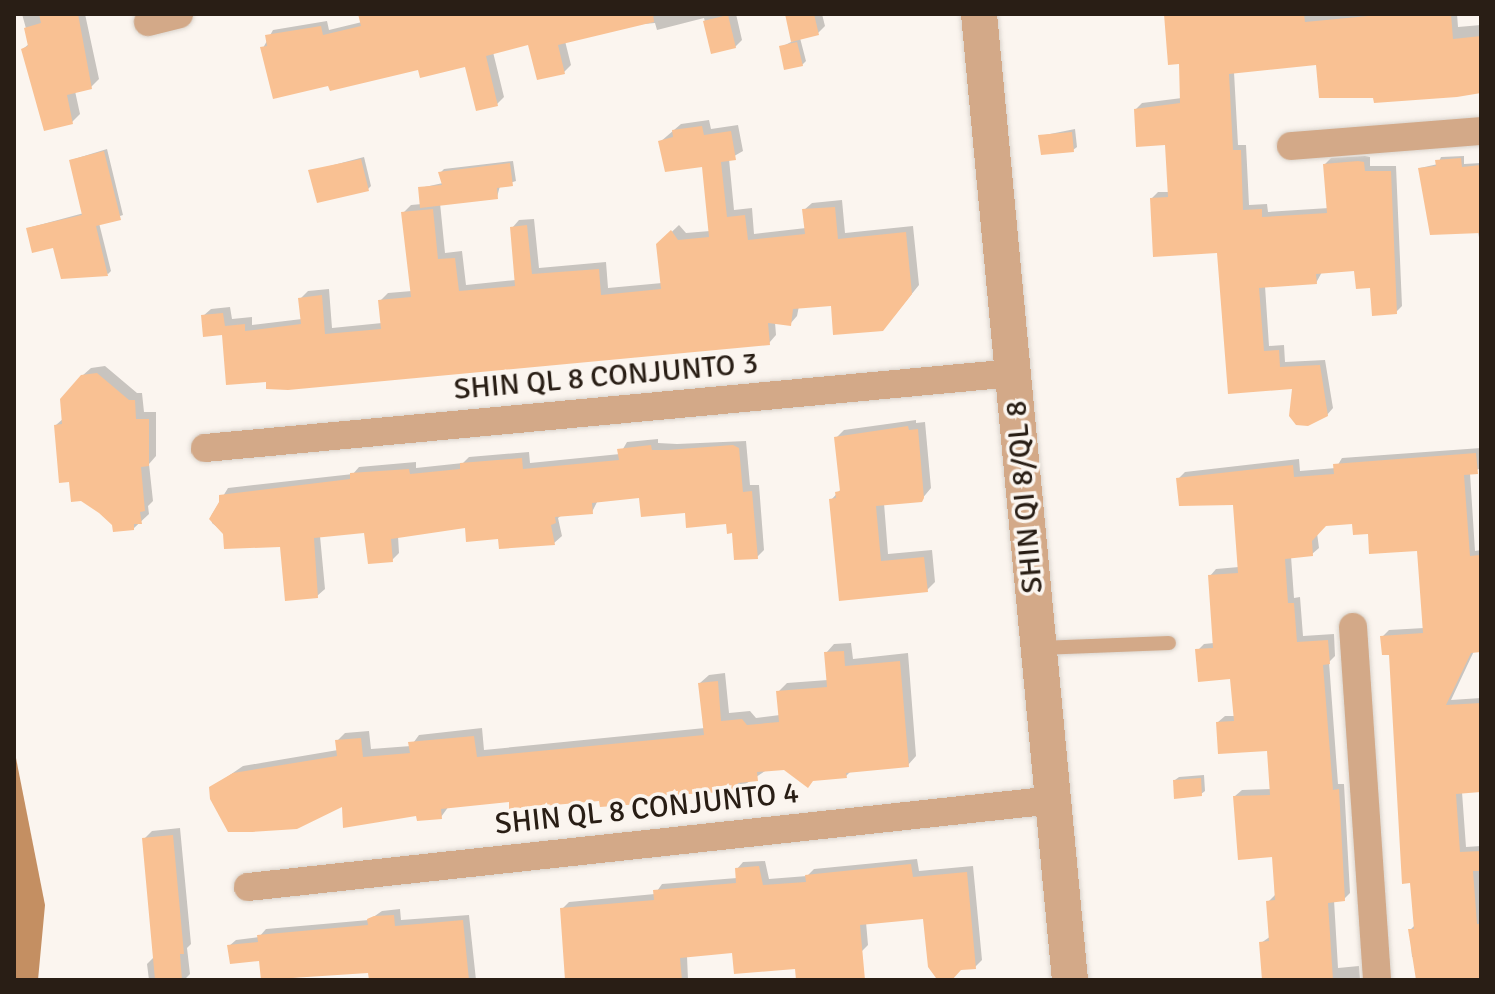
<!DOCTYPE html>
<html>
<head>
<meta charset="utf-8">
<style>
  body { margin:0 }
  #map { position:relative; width:1495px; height:994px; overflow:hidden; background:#fbf5ef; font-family:Signika,sans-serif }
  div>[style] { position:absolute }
  .water>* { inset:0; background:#c48f62 }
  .shadow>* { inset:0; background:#0003 }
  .building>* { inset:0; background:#f9c193 }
  .roads { filter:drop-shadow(0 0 2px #d9d3cc) drop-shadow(0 0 2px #d9d3cc) }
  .service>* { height:14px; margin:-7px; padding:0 7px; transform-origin:7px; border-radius:7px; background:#d3a988 }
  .minor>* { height:28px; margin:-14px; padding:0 14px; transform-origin:14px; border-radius:14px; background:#d3a988 }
  .tertiary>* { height:36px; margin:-18px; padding:0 18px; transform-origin:18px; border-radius:18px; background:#d3a988 }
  span { translate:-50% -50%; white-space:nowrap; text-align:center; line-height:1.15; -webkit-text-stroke:7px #fbf5ef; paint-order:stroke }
  .street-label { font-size:30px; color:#291e15 }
  .frame { position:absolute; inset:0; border:16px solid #291e15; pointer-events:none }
</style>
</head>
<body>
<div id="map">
  <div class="water">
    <div style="clip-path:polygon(14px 748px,45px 905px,38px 980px,14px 980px)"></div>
  </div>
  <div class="shadow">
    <div style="clip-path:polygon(22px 14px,85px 14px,99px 79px,91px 87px,75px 91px,80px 114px,72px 122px,23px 49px,30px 43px)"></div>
    <div style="clip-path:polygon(360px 14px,736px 14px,742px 40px,735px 47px,713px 52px,704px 18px,657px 30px,655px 23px,633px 25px,565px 41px,571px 65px,564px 72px,530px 43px,493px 52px,504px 97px,497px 104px,466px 64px,420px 67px,330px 83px,263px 48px,273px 30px,327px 21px,329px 30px,362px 22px)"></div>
    <div style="clip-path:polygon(787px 14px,822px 14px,825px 26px,818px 33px,800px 38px,806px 61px,802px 65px,781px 47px,793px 41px)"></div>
    <div style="clip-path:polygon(1166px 14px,1457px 14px,1458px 27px,1481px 25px,1481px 91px,1375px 96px,1318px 63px,1234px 72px,1238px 145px,1246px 145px,1249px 205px,1267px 204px,1268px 212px,1329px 208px,1325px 164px,1331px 158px,1365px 156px,1370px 157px,1370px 166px,1396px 166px,1402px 306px,1396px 312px,1356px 269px,1322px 272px,1316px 283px,1265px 286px,1269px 346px,1284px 345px,1285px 362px,1325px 360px,1333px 408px,1327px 415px,1294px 386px,1230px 391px,1219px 250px,1152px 198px,1158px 192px,1170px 192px,1167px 143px,1136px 109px,1142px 103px,1182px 98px,1181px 61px)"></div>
    <div style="clip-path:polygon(709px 120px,711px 129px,738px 125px,743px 151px,729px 159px,734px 210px,752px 208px,754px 234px,806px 228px,804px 210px,812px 203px,842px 200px,845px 233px,913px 226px,919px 285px,890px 321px,833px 304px,799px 306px,797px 316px,790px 324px,775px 322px,776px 335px,769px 343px,267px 380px,203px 316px,211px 309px,230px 307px,232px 319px,252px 317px,252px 325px,302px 319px,300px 299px,308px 291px,329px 289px,332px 328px,382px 323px,380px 301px,388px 293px,412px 291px,404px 212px,411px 205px,422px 204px,420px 188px,443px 183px,441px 172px,444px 169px,513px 161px,516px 181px,500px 186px,497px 197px,440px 203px,445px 253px,462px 251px,466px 285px,516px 280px,512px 228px,519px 220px,534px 219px,539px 268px,606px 262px,608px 288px,662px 283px,658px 245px,679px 225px,686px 233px,710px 231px,703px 165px,660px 142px,681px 124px)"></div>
    <div style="clip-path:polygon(1075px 129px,1077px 147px,1073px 150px,1040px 136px)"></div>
    <div style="clip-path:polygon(107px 149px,123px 215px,99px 223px,111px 271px,108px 274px,28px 228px,84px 213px,71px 160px)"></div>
    <div style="clip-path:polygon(1464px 156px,1464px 164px,1481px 163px,1481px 250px,1478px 231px,1420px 168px,1438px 164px,1441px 157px)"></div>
    <div style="clip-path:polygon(364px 157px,371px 186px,368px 189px,311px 171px)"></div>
    <div style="clip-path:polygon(105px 366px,137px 393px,142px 393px,144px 412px,156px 412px,156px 456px,149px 464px,153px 501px,148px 506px,149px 514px,134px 528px,114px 524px,71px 480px,56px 425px,64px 418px,82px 376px,91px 368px)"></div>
    <div style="clip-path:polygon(916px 420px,916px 423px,925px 422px,931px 488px,921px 500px,884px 503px,888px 554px,932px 550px,935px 582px,927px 590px,841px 599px,831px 500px,842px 488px,836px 438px,844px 430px)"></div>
    <div style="clip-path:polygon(658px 439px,658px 443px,677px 444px,746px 441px,750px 485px,759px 485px,764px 550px,757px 557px,728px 522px,641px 496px,598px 500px,592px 512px,562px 515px,558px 518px,562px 536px,554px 543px,500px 537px,467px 526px,398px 536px,399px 553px,392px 560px,366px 531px,320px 536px,325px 589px,317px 596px,282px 544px,225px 533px,212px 523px,211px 516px,228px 488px,353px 474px,359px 467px,416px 462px,416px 468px,463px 463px,469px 457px,529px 452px,530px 463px,620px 454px,627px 442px)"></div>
    <div style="clip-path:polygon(1481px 448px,1481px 468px,1470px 473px,1475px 551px,1481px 550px,1481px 650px,1474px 651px,1451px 700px,1481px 698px,1481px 790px,1462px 792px,1466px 847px,1481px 846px,1481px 980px,1418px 980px,1416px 957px,1412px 957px,1410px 930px,1415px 925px,1390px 653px,1382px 637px,1389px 630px,1424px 628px,1419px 548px,1369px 532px,1354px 522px,1326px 524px,1317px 533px,1319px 548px,1312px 554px,1291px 556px,1294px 598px,1300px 597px,1303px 636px,1334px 634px,1335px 656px,1329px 662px,1338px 784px,1344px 784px,1350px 893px,1344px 899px,1334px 900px,1338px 968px,1359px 966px,1360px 980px,1264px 980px,1261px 943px,1271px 936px,1268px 902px,1275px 895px,1274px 855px,1235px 796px,1242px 790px,1272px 789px,1269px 749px,1218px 722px,1225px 716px,1235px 716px,1232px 677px,1198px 650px,1204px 644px,1214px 643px,1210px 576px,1216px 569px,1239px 567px,1235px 503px,1178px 479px,1185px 472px,1299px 459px,1300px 471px,1336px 468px,1342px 458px)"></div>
    <div style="clip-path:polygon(851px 643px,853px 659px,908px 653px,916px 756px,908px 765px,852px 770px,846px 776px,785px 767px,765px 771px,738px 789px,646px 795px,639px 802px,601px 799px,511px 800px,449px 806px,441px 817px,211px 788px,243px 766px,338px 750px,337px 741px,345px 733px,369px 731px,371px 749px,411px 746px,419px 735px,482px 728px,484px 750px,705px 728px,700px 683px,709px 675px,725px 673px,729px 713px,750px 711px,756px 718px,780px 715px,778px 692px,787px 683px,828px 680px,826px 653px,834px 644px)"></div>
    <div style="clip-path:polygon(1204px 775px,1205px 791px,1201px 794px,1175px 780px,1179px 777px)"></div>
    <div style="clip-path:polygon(180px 828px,191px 944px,187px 948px,190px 974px,184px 980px,149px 980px,147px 964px,155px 956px,144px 839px,152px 831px)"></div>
    <div style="clip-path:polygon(917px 859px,919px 871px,973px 866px,982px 960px,975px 967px,925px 916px,866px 922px,868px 945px,862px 951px,734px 951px,687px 956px,688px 980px,567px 980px,562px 909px,569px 902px,655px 894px,662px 884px,737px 878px,737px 869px,743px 862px,765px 861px,769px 879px,807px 876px,814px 869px)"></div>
    <div style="clip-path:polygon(400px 909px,401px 920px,469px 915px,476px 980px,399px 980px,370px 971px,263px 980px,261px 959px,229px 946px,236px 940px,259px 937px,266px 929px,369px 920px,382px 911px)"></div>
  </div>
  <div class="building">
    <div style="clip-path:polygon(39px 14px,78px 14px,92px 89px,67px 95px,73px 124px,44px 131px,21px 49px,28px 46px,24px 28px,41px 23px)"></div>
    <div style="clip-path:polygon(358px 14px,653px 14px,654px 22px,558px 45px,565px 74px,537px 80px,528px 45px,486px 56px,498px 106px,476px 111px,465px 67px,420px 78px,418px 70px,330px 91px,328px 86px,273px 99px,260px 47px,267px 46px,265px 35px,321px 26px,323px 35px,361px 26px)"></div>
    <div style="clip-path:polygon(785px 14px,814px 14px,819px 35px,791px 42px)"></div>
    <div style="clip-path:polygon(1164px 14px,1304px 14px,1305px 22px,1389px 14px,1451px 14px,1453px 39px,1481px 36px,1481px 93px,1457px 97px,1374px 103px,1373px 98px,1319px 98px,1316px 65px,1229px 74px,1233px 150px,1241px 150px,1243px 210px,1262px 209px,1262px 217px,1327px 213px,1323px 164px,1358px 161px,1364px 162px,1365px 171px,1391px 171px,1397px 314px,1372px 316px,1370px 288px,1356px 289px,1354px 271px,1316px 274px,1317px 284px,1259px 288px,1264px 351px,1279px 350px,1280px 367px,1320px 365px,1328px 416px,1308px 426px,1296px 425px,1289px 416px,1292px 389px,1228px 394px,1217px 253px,1153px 257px,1150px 198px,1168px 197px,1165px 145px,1136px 147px,1134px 109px,1180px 103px,1179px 64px,1168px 65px)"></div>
    <div style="clip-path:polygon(728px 15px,736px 48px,711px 54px,703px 21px)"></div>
    <div style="clip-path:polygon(797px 42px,803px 66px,784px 70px,779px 46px)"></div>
    <div style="clip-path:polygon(702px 126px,704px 135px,731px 131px,736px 160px,721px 162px,727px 217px,745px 215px,748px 240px,805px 234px,802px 209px,835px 207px,838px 239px,906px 232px,912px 294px,883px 331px,833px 335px,831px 306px,793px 309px,791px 326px,768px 323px,770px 345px,288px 390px,266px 389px,266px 382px,226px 385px,222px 335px,203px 337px,201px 315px,223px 313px,225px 326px,245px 324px,245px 331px,301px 324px,298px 298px,322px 295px,325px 334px,381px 329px,378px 300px,411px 297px,401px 212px,433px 209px,438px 259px,455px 258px,459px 291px,515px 286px,510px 227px,527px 225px,532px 274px,599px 269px,601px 295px,661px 289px,656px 244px,671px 230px,678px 240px,709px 237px,702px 167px,665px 172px,658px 141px,673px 137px,672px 130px)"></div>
    <div style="clip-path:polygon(1072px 132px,1074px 152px,1041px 155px,1038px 135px)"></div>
    <div style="clip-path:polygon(104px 151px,121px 220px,96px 226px,108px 276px,61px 279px,53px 248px,32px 253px,26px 228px,82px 215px,69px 160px)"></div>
    <div style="clip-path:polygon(1461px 158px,1462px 167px,1481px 165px,1481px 233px,1430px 235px,1418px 168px,1436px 166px,1435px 160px)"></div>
    <div style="clip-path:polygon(361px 159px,369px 191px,317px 203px,308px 170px)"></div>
    <div style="clip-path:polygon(510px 163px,513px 186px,497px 188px,498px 199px,420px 208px,418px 187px,442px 185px,438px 172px)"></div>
    <div style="clip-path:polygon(97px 373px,129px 400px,135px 400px,136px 419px,149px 419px,149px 466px,141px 467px,145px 511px,140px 512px,142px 524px,134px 524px,134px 530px,113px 532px,112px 525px,99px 513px,81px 501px,71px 502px,69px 482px,59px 483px,54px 425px,62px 424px,60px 399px,81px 375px)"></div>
    <div style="clip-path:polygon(908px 426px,909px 430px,918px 429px,924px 498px,922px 502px,876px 506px,881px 561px,924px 557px,928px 592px,839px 601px,829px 499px,836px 498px,835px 492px,840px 491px,834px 437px)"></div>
    <div style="clip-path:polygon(651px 445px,652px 450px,668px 450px,733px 445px,739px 448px,743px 492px,752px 491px,758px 559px,734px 560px,732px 533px,727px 534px,726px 524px,686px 528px,685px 513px,641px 517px,639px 498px,592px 503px,593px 514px,555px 517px,556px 523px,551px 525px,555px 545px,499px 549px,498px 539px,466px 542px,465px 528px,391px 539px,393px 562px,368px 564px,364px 533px,314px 538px,318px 598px,285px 601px,280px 547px,224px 549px,223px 534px,209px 519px,219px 502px,219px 495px,350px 479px,350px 473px,409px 469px,410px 474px,460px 469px,460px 463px,522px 458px,523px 469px,619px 460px,617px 449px)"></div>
    <div style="clip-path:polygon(1476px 453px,1478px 474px,1464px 475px,1470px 556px,1481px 555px,1481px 652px,1471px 653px,1446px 705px,1481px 703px,1481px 792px,1456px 794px,1460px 852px,1481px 851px,1481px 871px,1473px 871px,1477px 924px,1481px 924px,1481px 980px,1416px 980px,1408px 929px,1414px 929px,1410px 883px,1402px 884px,1389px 655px,1382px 655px,1380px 636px,1423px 633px,1417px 551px,1369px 554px,1368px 534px,1353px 535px,1352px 524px,1326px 526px,1312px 541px,1313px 556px,1285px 559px,1288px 603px,1294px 603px,1297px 642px,1328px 640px,1330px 664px,1323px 665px,1333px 790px,1339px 789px,1345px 901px,1328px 903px,1333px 980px,1262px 980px,1259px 942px,1269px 941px,1266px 901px,1275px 900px,1272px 857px,1238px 860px,1233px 796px,1270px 795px,1267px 751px,1218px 754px,1216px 722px,1234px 721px,1230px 679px,1198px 682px,1195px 649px,1213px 648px,1208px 575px,1238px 573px,1233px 505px,1179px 506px,1176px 478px,1293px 465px,1294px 477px,1334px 474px,1333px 464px)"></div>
    <div style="clip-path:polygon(844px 651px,845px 666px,900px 661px,909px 767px,846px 773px,847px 778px,813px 781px,808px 788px,784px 770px,757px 772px,758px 781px,738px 783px,739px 791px,640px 797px,640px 804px,600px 807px,599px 801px,509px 809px,509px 802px,441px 809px,442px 819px,417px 821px,416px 816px,343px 828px,342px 807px,297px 829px,252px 832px,228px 832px,210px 799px,209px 787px,233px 773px,337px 756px,335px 740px,361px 738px,363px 757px,410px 753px,408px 742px,474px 736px,477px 757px,704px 735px,698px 683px,718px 681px,721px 721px,742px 719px,747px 725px,779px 722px,776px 691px,827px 687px,824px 652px)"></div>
    <div style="clip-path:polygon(1201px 778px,1202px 796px,1174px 799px,1173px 780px)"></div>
    <div style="clip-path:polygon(173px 835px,184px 954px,180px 954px,182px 980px,155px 980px,142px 838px)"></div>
    <div style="clip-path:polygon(911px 864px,913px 877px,967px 872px,976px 969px,961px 970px,952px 980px,936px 978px,928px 967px,923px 919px,860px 925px,865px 980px,796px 980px,795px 969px,734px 974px,732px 953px,680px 958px,682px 980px,565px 980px,560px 908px,654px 900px,653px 890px,736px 883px,735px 868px,759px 866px,763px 885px,806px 882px,805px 875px)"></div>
    <div style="clip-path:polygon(394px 915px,395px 926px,463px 920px,469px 980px,369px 980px,368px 973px,261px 980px,259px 961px,230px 964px,227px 945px,258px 942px,257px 935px,368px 925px,367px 919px,374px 916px)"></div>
  </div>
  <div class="roads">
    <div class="service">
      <div style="left:1040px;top:648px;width:129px;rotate:-2.2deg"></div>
    </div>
    <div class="minor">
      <div style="left:148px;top:22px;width:32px;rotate:-14deg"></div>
      <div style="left:1291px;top:146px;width:191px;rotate:-4.5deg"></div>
      <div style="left:205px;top:448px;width:811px;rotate:-5.3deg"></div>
      <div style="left:1353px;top:627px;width:354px;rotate:86.1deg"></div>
      <div style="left:248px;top:887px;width:811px;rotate:-6.16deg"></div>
    </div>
    <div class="tertiary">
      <div style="left:979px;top:14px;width:970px;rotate:84.62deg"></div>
    </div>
  </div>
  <div class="street-label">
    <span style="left:606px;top:377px;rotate:-5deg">SHIN QL 8 CONJUNTO 3</span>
    <span style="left:1025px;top:497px;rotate:-95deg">SHIN QI 8/QL 8</span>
    <span style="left:647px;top:809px;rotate:-6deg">SHIN QL 8 CONJUNTO 4</span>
  </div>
  <div class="frame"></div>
</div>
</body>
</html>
